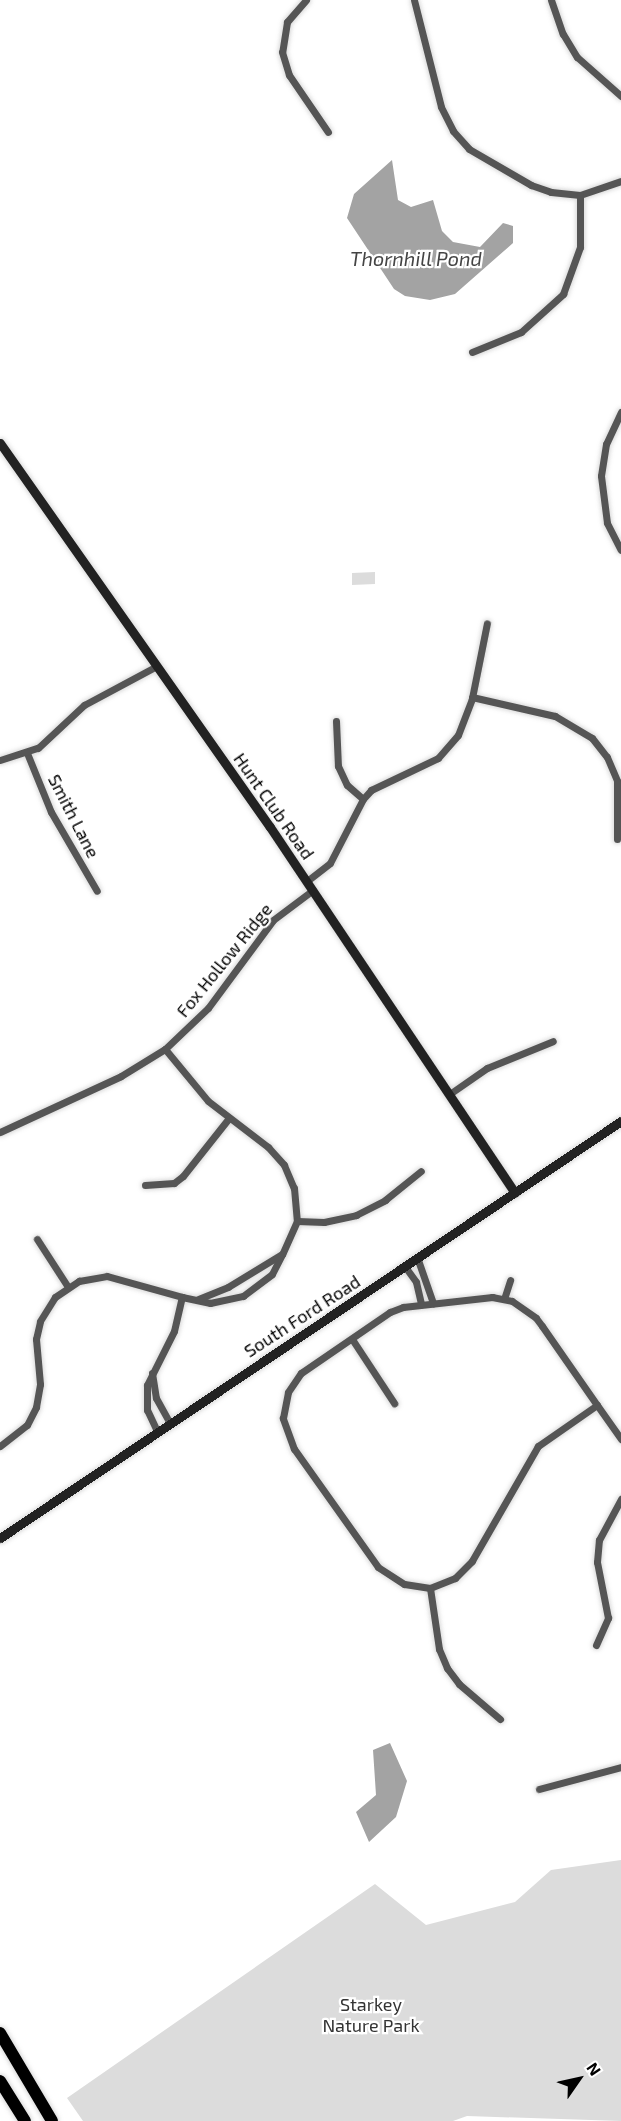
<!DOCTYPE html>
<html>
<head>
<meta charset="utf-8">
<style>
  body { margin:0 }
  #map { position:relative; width:621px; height:2121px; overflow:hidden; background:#fff; font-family:"Exo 2",sans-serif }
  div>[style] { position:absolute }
  .green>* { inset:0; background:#dcdcdc }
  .water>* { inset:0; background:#a3a3a3 }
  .roads { filter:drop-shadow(0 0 2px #dbdbdb) drop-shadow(0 0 2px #dbdbdb) }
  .street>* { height:7px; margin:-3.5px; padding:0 3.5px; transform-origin:3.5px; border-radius:3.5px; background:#555 }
  .secondary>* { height:9px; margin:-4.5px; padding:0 4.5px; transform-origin:4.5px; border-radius:4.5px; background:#222 }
  .highway>* { height:12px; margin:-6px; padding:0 6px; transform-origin:6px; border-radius:6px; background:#000 }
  span { translate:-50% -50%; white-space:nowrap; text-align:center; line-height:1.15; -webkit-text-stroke:4.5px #fff; paint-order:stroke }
  .street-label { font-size:18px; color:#000 }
  .park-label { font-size:18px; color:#333 }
  .water-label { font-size:20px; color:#444; font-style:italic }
  .north { position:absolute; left:549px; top:2049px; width:60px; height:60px; -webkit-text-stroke:4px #fff; paint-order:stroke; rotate:56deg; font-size:16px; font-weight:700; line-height:24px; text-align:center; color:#000 }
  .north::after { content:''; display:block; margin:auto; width:21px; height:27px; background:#000; clip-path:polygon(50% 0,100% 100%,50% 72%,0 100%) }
</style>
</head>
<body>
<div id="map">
  <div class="green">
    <div style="clip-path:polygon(375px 572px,375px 584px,352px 585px,352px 573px)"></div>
    <div style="clip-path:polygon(621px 1860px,621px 2121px,467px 2116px,453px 2121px,83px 2121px,67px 2098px,375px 1884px,426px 1925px,515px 1902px,551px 1870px)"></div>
  </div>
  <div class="water">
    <div style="clip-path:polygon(392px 160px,398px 200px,411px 207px,433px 200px,442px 231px,453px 242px,480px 247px,503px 223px,513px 226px,513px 243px,455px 294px,430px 300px,405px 296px,394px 289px,347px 218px,354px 194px)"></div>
    <div style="clip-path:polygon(390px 1743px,407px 1781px,396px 1817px,369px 1842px,356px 1812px,376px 1795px,373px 1750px)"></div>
  </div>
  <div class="roads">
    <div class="street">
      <div style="left:306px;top:0;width:29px;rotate:131deg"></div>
      <div style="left:287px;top:22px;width:30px;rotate:99deg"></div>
      <div style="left:282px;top:52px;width:24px;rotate:73deg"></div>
      <div style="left:289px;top:75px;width:69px;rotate:55.6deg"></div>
      <div style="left:414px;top:0;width:110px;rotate:75.8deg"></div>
      <div style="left:441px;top:107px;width:27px;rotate:63deg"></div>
      <div style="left:453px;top:131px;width:24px;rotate:48deg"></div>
      <div style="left:469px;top:149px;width:72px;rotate:30.1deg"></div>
      <div style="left:531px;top:185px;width:21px;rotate:19deg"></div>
      <div style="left:551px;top:192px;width:29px;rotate:6deg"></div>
      <div style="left:580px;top:195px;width:43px;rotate:-18.9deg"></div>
      <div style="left:551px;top:0;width:36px;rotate:71deg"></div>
      <div style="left:563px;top:34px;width:27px;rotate:59deg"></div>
      <div style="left:577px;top:57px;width:59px;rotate:41.6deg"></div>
      <div style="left:472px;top:352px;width:53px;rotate:-22.2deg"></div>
      <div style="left:521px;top:332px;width:57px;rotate:-42.1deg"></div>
      <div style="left:563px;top:294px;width:50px;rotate:-70.1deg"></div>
      <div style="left:580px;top:247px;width:52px;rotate:-90deg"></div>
      <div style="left:621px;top:412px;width:35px;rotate:115deg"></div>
      <div style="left:606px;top:444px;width:32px;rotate:99deg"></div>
      <div style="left:601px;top:476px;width:47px;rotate:82.7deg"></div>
      <div style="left:607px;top:523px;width:30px;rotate:63deg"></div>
      <div style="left:472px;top:697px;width:85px;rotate:12.9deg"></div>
      <div style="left:555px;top:716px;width:43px;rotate:30.7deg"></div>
      <div style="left:592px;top:738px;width:24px;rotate:52deg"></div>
      <div style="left:607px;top:757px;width:26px;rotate:67deg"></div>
      <div style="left:617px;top:781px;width:58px;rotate:90deg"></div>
      <div style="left:336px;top:721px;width:45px;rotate:87.5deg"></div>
      <div style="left:338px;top:766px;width:21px;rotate:65deg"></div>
      <div style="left:347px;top:785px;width:21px;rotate:41deg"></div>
      <div style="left:27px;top:753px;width:64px;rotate:67.9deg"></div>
      <div style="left:51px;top:812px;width:91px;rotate:59.8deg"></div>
      <div style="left:0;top:760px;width:40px;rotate:-18deg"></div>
      <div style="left:38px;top:748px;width:63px;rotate:-43.1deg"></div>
      <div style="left:84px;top:705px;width:81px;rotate:-28.2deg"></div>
      <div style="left:307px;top:881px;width:29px;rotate:-38deg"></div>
      <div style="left:330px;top:863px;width:72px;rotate:-62.7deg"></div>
      <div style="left:363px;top:799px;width:12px;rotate:-48deg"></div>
      <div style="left:371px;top:790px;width:74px;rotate:-25.5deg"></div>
      <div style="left:438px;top:758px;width:30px;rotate:-49deg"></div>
      <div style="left:458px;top:735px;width:40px;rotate:-69deg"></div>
      <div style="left:472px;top:698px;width:76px;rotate:-78.7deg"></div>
      <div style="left:165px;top:1049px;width:67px;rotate:50.4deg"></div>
      <div style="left:208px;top:1101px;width:76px;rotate:37.5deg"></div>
      <div style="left:268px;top:1147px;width:24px;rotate:48deg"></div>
      <div style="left:284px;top:1165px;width:25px;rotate:67deg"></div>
      <div style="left:294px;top:1188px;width:33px;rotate:85deg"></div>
      <div style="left:297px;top:1221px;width:36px;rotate:114deg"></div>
      <div style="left:451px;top:1093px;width:44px;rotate:-34.8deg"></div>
      <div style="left:487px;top:1068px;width:71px;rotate:-22.2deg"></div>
      <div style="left:0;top:1132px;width:133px;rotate:-24.8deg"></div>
      <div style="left:121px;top:1076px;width:52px;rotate:-31.5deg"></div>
      <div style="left:165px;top:1049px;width:59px;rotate:-43.6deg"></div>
      <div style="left:208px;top:1008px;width:109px;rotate:-53.5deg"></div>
      <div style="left:273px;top:920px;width:50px;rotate:-36.9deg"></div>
      <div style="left:145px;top:1185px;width:29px;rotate:-4deg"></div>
      <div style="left:174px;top:1183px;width:11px;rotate:-38deg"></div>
      <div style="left:183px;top:1176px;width:74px;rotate:-51.6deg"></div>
      <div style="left:297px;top:1221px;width:27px;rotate:2deg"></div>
      <div style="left:324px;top:1222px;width:33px;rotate:-12deg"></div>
      <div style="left:356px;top:1215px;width:33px;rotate:-27deg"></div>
      <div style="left:385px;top:1200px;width:46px;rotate:-38.9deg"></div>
      <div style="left:37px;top:1239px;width:57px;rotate:57.1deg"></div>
      <div style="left:418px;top:1260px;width:46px;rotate:70.8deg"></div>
      <div style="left:406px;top:1268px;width:17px;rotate:54deg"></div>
      <div style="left:416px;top:1282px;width:23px;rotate:77deg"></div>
      <div style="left:504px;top:1299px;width:20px;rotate:-72deg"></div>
      <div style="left:352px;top:1339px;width:77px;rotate:56.7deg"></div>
      <div style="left:152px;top:1373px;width:25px;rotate:81deg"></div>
      <div style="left:156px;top:1398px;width:29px;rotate:61deg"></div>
      <div style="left:597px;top:1405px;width:72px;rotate:145.2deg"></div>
      <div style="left:538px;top:1446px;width:133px;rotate:119.9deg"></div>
      <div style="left:472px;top:1561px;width:24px;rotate:135deg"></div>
      <div style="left:455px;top:1578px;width:27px;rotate:158deg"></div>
      <div style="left:430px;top:1588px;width:26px;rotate:-171deg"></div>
      <div style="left:404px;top:1584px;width:31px;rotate:-147deg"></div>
      <div style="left:378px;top:1567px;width:145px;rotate:-125.4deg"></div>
      <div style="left:294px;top:1449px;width:33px;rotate:-110deg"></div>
      <div style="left:283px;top:1418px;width:26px;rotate:-79deg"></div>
      <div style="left:288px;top:1392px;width:23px;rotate:-56deg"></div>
      <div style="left:301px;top:1373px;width:108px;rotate:-34.4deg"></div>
      <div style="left:390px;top:1312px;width:14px;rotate:-21deg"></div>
      <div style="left:403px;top:1307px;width:90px;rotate:-6.4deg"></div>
      <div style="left:492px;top:1297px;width:20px;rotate:11deg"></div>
      <div style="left:512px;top:1301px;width:29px;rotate:35deg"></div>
      <div style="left:536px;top:1318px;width:10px;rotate:53deg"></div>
      <div style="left:542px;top:1326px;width:96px;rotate:55.2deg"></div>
      <div style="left:597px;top:1405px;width:42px;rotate:54.8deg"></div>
      <div style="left:157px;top:1431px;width:23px;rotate:-115deg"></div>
      <div style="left:147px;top:1410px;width:25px;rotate:-90deg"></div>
      <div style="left:147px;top:1385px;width:60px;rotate:-63.4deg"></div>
      <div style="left:174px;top:1331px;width:35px;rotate:-77deg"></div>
      <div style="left:182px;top:1297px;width:29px;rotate:12deg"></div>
      <div style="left:210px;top:1303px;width:34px;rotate:-12deg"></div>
      <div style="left:243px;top:1296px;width:36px;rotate:-37deg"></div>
      <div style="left:272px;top:1274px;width:22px;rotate:-63deg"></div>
      <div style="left:282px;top:1254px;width:63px;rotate:148.6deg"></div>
      <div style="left:228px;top:1287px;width:32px;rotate:158deg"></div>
      <div style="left:0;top:1446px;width:34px;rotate:-38deg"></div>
      <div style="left:27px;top:1425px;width:20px;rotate:-63deg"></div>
      <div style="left:36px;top:1407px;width:23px;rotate:-80deg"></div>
      <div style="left:40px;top:1384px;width:45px;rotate:-95.1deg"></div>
      <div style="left:36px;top:1339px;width:18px;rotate:-77deg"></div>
      <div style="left:40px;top:1321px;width:28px;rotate:-58deg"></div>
      <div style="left:55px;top:1297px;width:29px;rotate:-34deg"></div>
      <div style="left:79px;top:1281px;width:28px;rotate:-10deg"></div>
      <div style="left:107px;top:1276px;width:78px;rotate:15.6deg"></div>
      <div style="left:430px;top:1588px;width:62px;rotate:81.6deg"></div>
      <div style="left:439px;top:1649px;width:21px;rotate:67deg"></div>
      <div style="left:447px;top:1668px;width:20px;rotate:53deg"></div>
      <div style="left:459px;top:1684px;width:54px;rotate:40.5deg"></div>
      <div style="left:596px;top:1645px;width:30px;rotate:-66deg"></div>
      <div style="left:608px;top:1618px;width:57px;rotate:-101.1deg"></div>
      <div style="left:597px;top:1562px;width:22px;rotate:-85deg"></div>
      <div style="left:599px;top:1540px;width:47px;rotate:-61.8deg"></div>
      <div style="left:539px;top:1789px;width:85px;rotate:-15deg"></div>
    </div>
    <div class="secondary">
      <div style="left:0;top:443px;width:469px;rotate:54.9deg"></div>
      <div style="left:270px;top:827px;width:440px;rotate:56.2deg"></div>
      <div style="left:0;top:1538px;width:748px;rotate:-33.88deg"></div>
    </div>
    <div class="highway">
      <div style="left:0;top:2033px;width:102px;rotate:59.4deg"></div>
      <div style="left:0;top:2081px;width:47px;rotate:58deg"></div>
    </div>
  </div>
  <div class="street-label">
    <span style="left:274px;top:806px;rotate:55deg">Hunt Club Road</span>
    <span style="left:74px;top:816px;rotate:63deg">Smith Lane</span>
    <span style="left:224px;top:960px;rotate:-51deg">Fox Hollow Ridge</span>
    <span style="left:302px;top:1316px;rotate:-33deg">South Ford Road</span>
  </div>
  <div class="park-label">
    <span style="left:371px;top:2015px">Starkey<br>Nature Park</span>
  </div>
  <div class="water-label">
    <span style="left:416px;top:258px">Thornhill Pond</span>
  </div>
  <div class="north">N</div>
</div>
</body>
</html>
